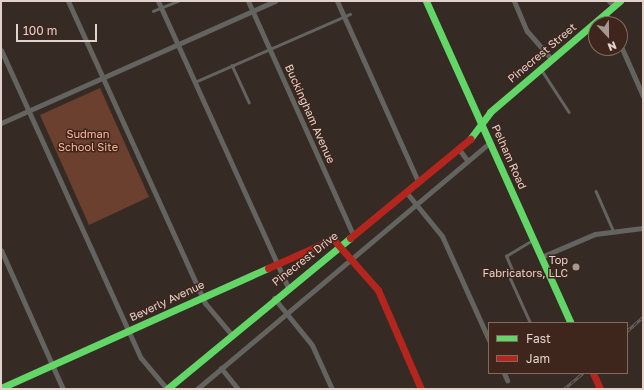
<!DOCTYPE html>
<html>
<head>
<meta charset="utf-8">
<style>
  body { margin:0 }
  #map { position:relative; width:644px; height:390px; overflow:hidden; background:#362a24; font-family:"Golos Text",sans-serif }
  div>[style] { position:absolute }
  .green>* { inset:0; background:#6b402e }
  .lane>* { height:2.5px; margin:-1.25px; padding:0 1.25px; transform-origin:1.25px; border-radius:1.25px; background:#636360 }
  .street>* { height:5px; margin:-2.5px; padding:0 2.5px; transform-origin:2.5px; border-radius:2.5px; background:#636360 }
  .fast>* { height:7px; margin:-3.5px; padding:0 3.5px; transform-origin:3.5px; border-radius:3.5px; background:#63d668 }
  .jam>* { height:7px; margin:-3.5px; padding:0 3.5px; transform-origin:3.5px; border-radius:3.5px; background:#b3261e }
  .rail>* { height:3px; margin-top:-1.5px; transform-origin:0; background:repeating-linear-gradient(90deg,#3e261c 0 4.5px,#666360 0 9px); box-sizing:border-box; border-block:1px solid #666360 }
  .dots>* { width:11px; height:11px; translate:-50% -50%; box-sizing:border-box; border:2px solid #3e261c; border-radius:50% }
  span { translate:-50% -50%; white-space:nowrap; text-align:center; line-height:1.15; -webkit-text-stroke:3px #3e261c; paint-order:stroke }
  .street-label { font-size:11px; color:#e3d2cc }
  .park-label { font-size:11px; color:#feb599 }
  .poi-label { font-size:11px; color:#e3d2cc }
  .right { translate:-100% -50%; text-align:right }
  .frame { position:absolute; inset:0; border:2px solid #e3d2cc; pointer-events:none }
  .legend { position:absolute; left:488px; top:322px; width:140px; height:52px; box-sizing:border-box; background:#3e261c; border:1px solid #806b62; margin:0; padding:5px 7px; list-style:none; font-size:12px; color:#e3d2cc }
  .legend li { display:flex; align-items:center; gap:8px; height:20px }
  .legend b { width:20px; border:1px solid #806b62 }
  .north { position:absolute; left:588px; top:16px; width:40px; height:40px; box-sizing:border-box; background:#3e261c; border:1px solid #806b62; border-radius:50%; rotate:158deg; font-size:11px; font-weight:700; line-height:16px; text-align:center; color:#e3d2cc }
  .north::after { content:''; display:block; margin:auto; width:14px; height:18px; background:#a69791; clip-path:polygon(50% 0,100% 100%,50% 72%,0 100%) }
  .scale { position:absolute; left:16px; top:24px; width:81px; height:18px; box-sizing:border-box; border:2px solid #e3d2cc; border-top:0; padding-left:5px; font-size:12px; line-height:14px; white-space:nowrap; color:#e3d2cc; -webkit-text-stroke:3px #3e261c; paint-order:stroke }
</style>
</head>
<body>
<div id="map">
  <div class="green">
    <div style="clip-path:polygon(100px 88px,149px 197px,89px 225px,40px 115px)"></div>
  </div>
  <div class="lane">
    <div style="left:153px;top:11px;width:27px;rotate:-22deg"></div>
    <div style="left:232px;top:65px;width:41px;rotate:65.3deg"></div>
    <div style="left:541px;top:69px;width:51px;rotate:56.9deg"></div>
    <div style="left:195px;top:82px;width:169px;rotate:-23.7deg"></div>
    <div style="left:596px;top:191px;width:43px;rotate:66.4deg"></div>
    <div style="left:530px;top:323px;width:48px;rotate:-114.4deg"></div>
    <div style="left:510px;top:279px;width:9px;rotate:-77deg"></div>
    <div style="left:512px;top:270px;width:15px;rotate:-113deg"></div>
    <div style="left:506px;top:256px;width:31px;rotate:-31deg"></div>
  </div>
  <div class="street">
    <div style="left:68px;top:1px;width:332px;rotate:65.6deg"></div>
    <div style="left:205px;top:303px;width:40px;rotate:50deg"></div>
    <div style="left:158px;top:1px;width:315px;rotate:65.6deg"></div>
    <div style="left:248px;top:1px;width:256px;rotate:65.8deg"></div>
    <div style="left:337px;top:1px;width:197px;rotate:65.8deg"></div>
    <div style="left:514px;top:1px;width:33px;rotate:67deg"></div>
    <div style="left:527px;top:31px;width:37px;rotate:49deg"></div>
    <div style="left:609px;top:1px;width:7px;rotate:45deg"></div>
    <div style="left:606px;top:13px;width:12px;rotate:66deg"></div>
    <div style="left:620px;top:44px;width:57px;rotate:66.1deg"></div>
    <div style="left:1px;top:50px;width:338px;rotate:65.6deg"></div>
    <div style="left:141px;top:358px;width:40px;rotate:50deg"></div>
    <div style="left:1px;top:123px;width:300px;rotate:-24deg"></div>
    <div style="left:458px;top:148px;width:15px;rotate:53deg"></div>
    <div style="left:406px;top:192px;width:57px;rotate:50.7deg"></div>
    <div style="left:442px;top:236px;width:114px;rotate:65.7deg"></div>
    <div style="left:1px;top:250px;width:152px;rotate:66deg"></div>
    <div style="left:541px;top:257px;width:59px;rotate:-23.1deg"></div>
    <div style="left:595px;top:234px;width:48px;rotate:-7.1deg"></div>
    <div style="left:274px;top:298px;width:60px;rotate:51deg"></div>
    <div style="left:312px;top:345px;width:48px;rotate:65.6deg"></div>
    <div style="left:221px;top:368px;width:27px;rotate:51deg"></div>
    <div style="left:504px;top:373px;width:8px;rotate:67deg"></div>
    <div style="left:197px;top:389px;width:383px;rotate:-40.1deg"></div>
  </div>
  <div class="fast">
    <div style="left:426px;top:1px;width:353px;rotate:65.8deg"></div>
    <div style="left:470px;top:139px;width:34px;rotate:-53deg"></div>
    <div style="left:490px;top:112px;width:171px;rotate:-40.5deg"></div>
    <div style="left:1px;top:388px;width:293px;rotate:-24.2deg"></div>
    <div style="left:167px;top:389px;width:237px;rotate:-39.5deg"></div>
  </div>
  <div class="jam">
    <div style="left:350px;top:238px;width:156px;rotate:-39.5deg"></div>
    <div style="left:268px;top:268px;width:71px;rotate:-24deg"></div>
    <div style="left:333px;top:239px;width:68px;rotate:48.6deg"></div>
    <div style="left:378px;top:290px;width:108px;rotate:66.5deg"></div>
    <div style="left:593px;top:373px;width:17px;rotate:66deg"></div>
  </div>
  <div class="rail">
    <div style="left:627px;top:331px;width:21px;rotate:-41deg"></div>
    <div style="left:564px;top:389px;width:25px;rotate:-40deg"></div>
  </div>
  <div class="dots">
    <div style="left:576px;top:267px;background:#a69791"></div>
  </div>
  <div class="street-label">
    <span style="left:542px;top:53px;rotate:-40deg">Pinecrest Street</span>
    <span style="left:310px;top:114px;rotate:66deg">Buckingham Avenue</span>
    <span style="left:509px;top:157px;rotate:66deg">Pelham Road</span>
    <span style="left:305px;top:259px;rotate:-38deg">Pinecrest Drive</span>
    <span style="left:167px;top:301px;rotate:-25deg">Beverly Avenue</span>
  </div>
  <div class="park-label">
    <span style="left:88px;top:141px">Sudman<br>School Site</span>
  </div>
  <div class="poi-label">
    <span class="right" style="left:568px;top:267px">Top<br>Fabricators, LLC</span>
  </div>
  <div class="frame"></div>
  <ul class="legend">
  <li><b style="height:5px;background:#63d668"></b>Fast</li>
  <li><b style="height:5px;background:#b3261e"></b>Jam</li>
  </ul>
  <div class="north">N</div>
  <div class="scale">100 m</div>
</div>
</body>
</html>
